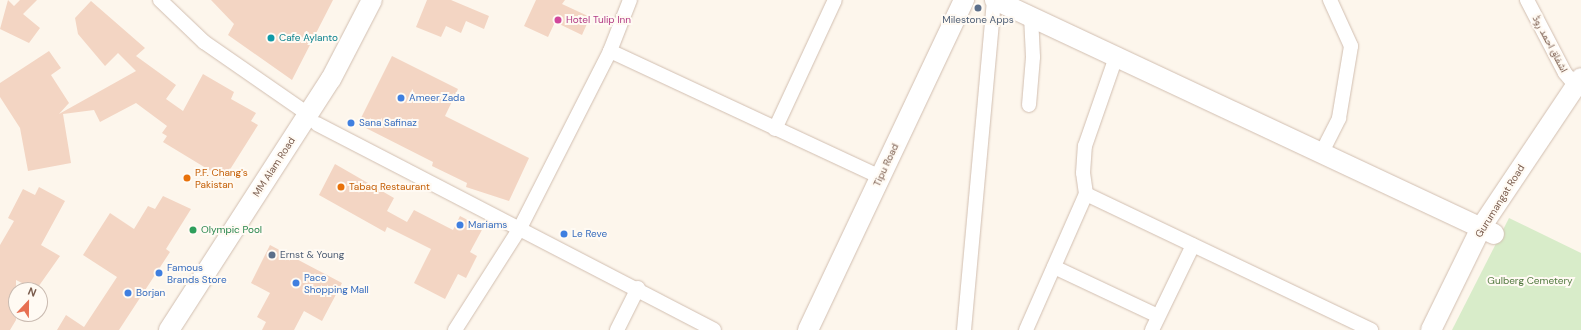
<!DOCTYPE html>
<html>
<head>
<meta charset="utf-8">
<style>
  body { margin:0 }
  #map { position:relative; width:1581px; height:330px; overflow:hidden; background:#fdf6ec; font-family:"DM Sans",Vazirmatn,sans-serif }
  div>[style] { position:absolute }
  .green>* { inset:0; background:#d8ecc9 }
  .building>* { inset:0; background:#f3d5c3 }
  .roads { filter:drop-shadow(0 0 1px #d1beb0) drop-shadow(0 0 1px #d1beb0) }
  .street>* { height:14px; margin:-7px; padding:0 7px; transform-origin:7px; border-radius:7px; background:#fff }
  .secondary>* { height:20px; margin:-10px; padding:0 10px; transform-origin:10px; border-radius:10px; background:#fff }
  .dots>* { width:11px; height:11px; translate:-50% -50%; box-sizing:border-box; border:2px solid #fffaf3; border-radius:50% }
  span { translate:-50% -50%; white-space:nowrap; text-align:center; line-height:1.15; -webkit-text-stroke:4px #fffaf3; paint-order:stroke }
  .hotel-label { font-size:10px; color:#b23c85 }
  .left { translate:0 -50%; text-align:left }
  .service-label { font-size:10px; color:#4e5e75 }
  .culture-label { font-size:10px; color:#0d838f }
  .street-label { font-size:10px; color:#7a5c4d }
  .shop-label { font-size:10px; color:#366cbe }
  .food-label { font-size:10px; color:#c56008 }
  .leisure-label { font-size:10px; color:#27864d }
  .park-label { font-size:10px; color:#537a41 }
  .north { position:absolute; left:8px; top:282px; width:40px; height:40px; box-sizing:border-box; background:#fffaf3; border:1px solid #cabbb1; border-radius:50%; rotate:22deg; font-size:11px; font-weight:700; line-height:16px; text-align:center; color:#7a5c4d }
  .north::after { content:''; display:block; margin:auto; width:14px; height:18px; background:#e76f51; clip-path:polygon(50% 0,100% 100%,50% 72%,0 100%) }
</style>
</head>
<body>
<div id="map">
  <div class="green">
    <div style="clip-path:polygon(1509px 218px,1581px 253px,1581px 330px,1452px 330px)"></div>
  </div>
  <div class="building">
    <div style="clip-path:polygon(8px 0,14px 6px,20px 0,37px 0,23px 14px,40px 28px,29px 43px,0 29px)"></div>
    <div style="clip-path:polygon(211px 0,333px 0,292px 80px,228px 35px,234px 24px)"></div>
    <div style="clip-path:polygon(427px 0,451px 0,489px 16px,484px 29px,466px 21px,461px 33px,446px 26px,441px 37px,416px 27px)"></div>
    <div style="clip-path:polygon(536px 0,565px 0,562px 4px,590px 17px,582px 35px,555px 22px,548px 37px,524px 26px)"></div>
    <div style="clip-path:polygon(91px 1px,145px 48px,136px 56px,176px 85px,166px 99px,183px 111px,203px 74px,234px 92px,231px 99px,256px 113px,251px 121px,258px 125px,224px 179px,163px 142px,167px 136px,162px 133px,167px 126px,136px 103px,100px 122px,94px 110px,63px 114px,71px 163px,28px 171px,20px 128px,0 97px,0 83px,49px 51px,61px 68px,51px 75px,69px 103px,59px 114px,136px 71px,118px 53px,105px 66px,78px 34px,75px 18px)"></div>
    <div style="clip-path:polygon(392px 56px,458px 89px,445px 116px,529px 158px,509px 201px,466px 187px,467px 183px,432px 166px,433px 162px,358px 124px)"></div>
    <div style="clip-path:polygon(335px 164px,394px 198px,387px 211px,407px 222px,414px 210px,453px 230px,460px 216px,483px 228px,470px 252px,477px 256px,466px 278px,458px 274px,445px 299px,414px 283px,431px 249px,387px 227px,385px 232px,319px 195px)"></div>
    <div style="clip-path:polygon(39px 187px,65px 201px,41px 245px,60px 256px,36px 290px,16px 280px,16px 320px,10px 330px,0 330px,0 245px,14px 221px,8px 218px,23px 189px,35px 195px)"></div>
    <div style="clip-path:polygon(163px 196px,191px 209px,166px 249px,170px 252px,119px 330px,57px 330px,66px 315px,84px 327px,117px 277px,83px 255px,110px 213px,134px 229px,148px 206px,155px 209px)"></div>
    <div style="clip-path:polygon(270px 245px,342px 283px,322px 321px,304px 311px,294px 330px,262px 330px,266px 322px,257px 317px,270px 293px,251px 283px)"></div>
  </div>
  <div class="roads">
    <div class="street">
      <div style="left:160px;top:0;width:61px;rotate:43.7deg"></div>
      <div style="left:204px;top:42px;width:126px;rotate:34.7deg"></div>
      <div style="left:1527px;top:0;width:82px;rotate:62.5deg"></div>
      <div style="left:1565px;top:73px;width:17px;rotate:50deg"></div>
      <div style="left:610px;top:51px;width:298px;rotate:25deg"></div>
      <div style="left:1029px;top:105px;width:48px;rotate:-85.2deg"></div>
      <div style="left:1033px;top:57px;width:41px;rotate:-92.8deg"></div>
      <div style="left:317px;top:124px;width:447px;rotate:27.4deg"></div>
      <div style="left:775px;top:129px;width:142px;rotate:-65.1deg"></div>
      <div style="left:1322px;top:152px;width:38px;rotate:-63deg"></div>
      <div style="left:1339px;top:118px;width:73px;rotate:-80.5deg"></div>
      <div style="left:1351px;top:46px;width:51px;rotate:-114.5deg"></div>
      <div style="left:1086px;top:194px;width:316px;rotate:25.5deg"></div>
      <div style="left:1054px;top:267px;width:115px;rotate:25.2deg"></div>
      <div style="left:455px;top:330px;width:121px;rotate:-57.5deg"></div>
      <div style="left:520px;top:228px;width:199px;rotate:-63deg"></div>
      <div style="left:610px;top:51px;width:55px;rotate:-68.6deg"></div>
      <div style="left:617px;top:330px;width:47px;rotate:-63.4deg"></div>
      <div style="left:964px;top:330px;width:331px;rotate:-84.8deg"></div>
      <div style="left:1026px;top:330px;width:149px;rotate:-66.2deg"></div>
      <div style="left:1086px;top:194px;width:21px;rotate:-98deg"></div>
      <div style="left:1083px;top:173px;width:27px;rotate:-86deg"></div>
      <div style="left:1085px;top:146px;width:97px;rotate:-70.8deg"></div>
      <div style="left:1152px;top:330px;width:94px;rotate:-64.2deg"></div>
    </div>
    <div class="secondary">
      <div style="left:995px;top:0;width:551px;rotate:25.12deg"></div>
      <div style="left:169px;top:330px;width:299px;rotate:-57.2deg"></div>
      <div style="left:331px;top:79px;width:89px;rotate:-62.6deg"></div>
      <div style="left:808px;top:330px;width:365px;rotate:-64.7deg"></div>
      <div style="left:1431px;top:330px;width:116px;rotate:-63.9deg"></div>
      <div style="left:1482px;top:226px;width:178px;rotate:-56.2deg"></div>
    </div>
  </div>
  <div class="dots">
    <div style="left:978px;top:8px;background:#5c6f8a"></div>
    <div style="left:558px;top:20px;background:#d1479c"></div>
    <div style="left:271px;top:38px;background:#0f9aa8"></div>
    <div style="left:401px;top:98px;background:#3f7fe0"></div>
    <div style="left:351px;top:123px;background:#3f7fe0"></div>
    <div style="left:187px;top:178px;background:#e8710a"></div>
    <div style="left:341px;top:187px;background:#e8710a"></div>
    <div style="left:460px;top:225px;background:#3f7fe0"></div>
    <div style="left:193px;top:230px;background:#2e9e5b"></div>
    <div style="left:564px;top:234px;background:#3f7fe0"></div>
    <div style="left:272px;top:255px;background:#5c6f8a"></div>
    <div style="left:159px;top:273px;background:#3f7fe0"></div>
    <div style="left:296px;top:283px;background:#3f7fe0"></div>
    <div style="left:128px;top:293px;background:#3f7fe0"></div>
  </div>
  <div class="hotel-label">
    <span class="left" style="left:566px;top:20px">Hotel Tulip Inn</span>
  </div>
  <div class="service-label">
    <span style="left:978px;top:20px">Milestone Apps</span>
    <span class="left" style="left:280px;top:255px">Ernst &amp; Young</span>
  </div>
  <div class="culture-label">
    <span class="left" style="left:279px;top:38px">Cafe Aylanto</span>
  </div>
  <div class="street-label">
    <span style="left:1550px;top:44px;rotate:62deg">اشفاق احمد روڈ</span>
    <span style="left:886px;top:165px;rotate:-65deg">Tipu Road</span>
    <span style="left:274px;top:167px;rotate:-57deg">MM Alam Road</span>
    <span style="left:1500px;top:201px;rotate:-58deg">Gurumangat Road</span>
  </div>
  <div class="shop-label">
    <span class="left" style="left:409px;top:98px">Ameer Zada</span>
    <span class="left" style="left:359px;top:123px">Sana Safinaz</span>
    <span class="left" style="left:468px;top:225px">Mariams</span>
    <span class="left" style="left:572px;top:234px">Le Reve</span>
    <span class="left" style="left:167px;top:273px">Famous<br>Brands Store</span>
    <span class="left" style="left:304px;top:283px">Pace<br>Shopping Mall</span>
    <span class="left" style="left:136px;top:293px">Borjan</span>
  </div>
  <div class="food-label">
    <span class="left" style="left:195px;top:178px">P.F. Chang's<br>Pakistan</span>
    <span class="left" style="left:349px;top:187px">Tabaq Restaurant</span>
  </div>
  <div class="leisure-label">
    <span class="left" style="left:201px;top:230px">Olympic Pool</span>
  </div>
  <div class="park-label">
    <span style="left:1530px;top:281px">Gulberg Cemetery</span>
  </div>
  <div class="north">N</div>
</div>
</body>
</html>
